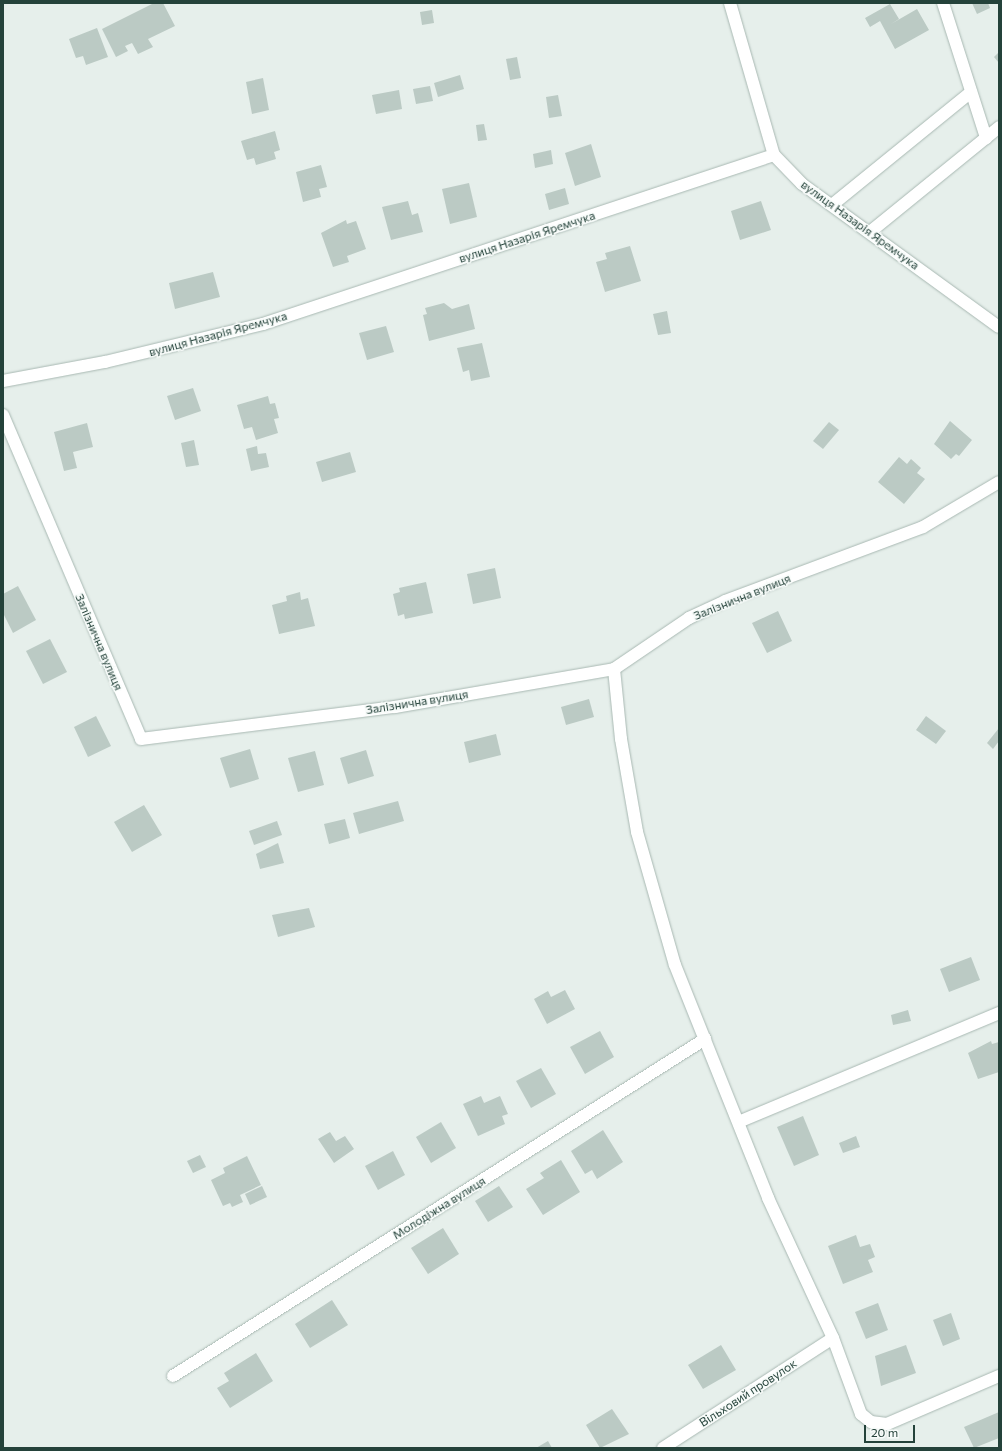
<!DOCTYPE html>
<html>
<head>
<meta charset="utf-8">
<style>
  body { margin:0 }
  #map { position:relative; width:1002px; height:1451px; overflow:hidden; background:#e6efeb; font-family:Commissioner,sans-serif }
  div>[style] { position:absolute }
  .building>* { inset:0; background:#bbcac4 }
  .roads { filter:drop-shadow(0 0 1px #a8b8b2) drop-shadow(0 0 1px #a8b8b2) }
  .minor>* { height:12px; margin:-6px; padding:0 6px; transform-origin:6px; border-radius:6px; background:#fff }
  span { translate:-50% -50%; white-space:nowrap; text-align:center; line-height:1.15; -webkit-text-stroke:3px #f7fbf9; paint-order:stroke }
  .street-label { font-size:12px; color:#24423a }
  .frame { position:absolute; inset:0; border:4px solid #24423a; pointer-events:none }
  .scale { position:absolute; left:864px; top:1425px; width:51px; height:18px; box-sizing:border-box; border:2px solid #24423a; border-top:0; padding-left:5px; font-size:12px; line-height:14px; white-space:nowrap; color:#24423a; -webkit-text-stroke:3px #f7fbf9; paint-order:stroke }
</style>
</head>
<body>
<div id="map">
  <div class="building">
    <div style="clip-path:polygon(154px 3px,163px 3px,175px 26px,148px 39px,153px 47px,138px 54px,132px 43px,125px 46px,128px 51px,116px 57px,102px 29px)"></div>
    <div style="clip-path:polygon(972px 3px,988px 3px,990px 8px,977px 14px)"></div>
    <div style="clip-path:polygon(890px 4px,899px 19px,891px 24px,917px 9px,929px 30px,895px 49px,880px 21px,870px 27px,865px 18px)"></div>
    <div style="clip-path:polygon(432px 10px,434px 23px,422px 25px,420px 12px)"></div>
    <div style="clip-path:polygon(97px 28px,108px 57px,86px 65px,83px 56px,76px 58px,69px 39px)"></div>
    <div style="clip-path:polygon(999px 52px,999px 63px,994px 57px)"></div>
    <div style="clip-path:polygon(517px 57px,521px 78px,510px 80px,506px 59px)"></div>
    <div style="clip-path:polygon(460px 75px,464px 89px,438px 97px,434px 83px)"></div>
    <div style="clip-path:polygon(263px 78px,269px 110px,252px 114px,246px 82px)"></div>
    <div style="clip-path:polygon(430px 86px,433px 101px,416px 104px,413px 89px)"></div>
    <div style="clip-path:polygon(399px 90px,402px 109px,376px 114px,372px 95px)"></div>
    <div style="clip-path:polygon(558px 95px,562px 116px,549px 118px,546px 97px)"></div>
    <div style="clip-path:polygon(484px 124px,487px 140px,478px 141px,476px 125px)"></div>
    <div style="clip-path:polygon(275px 131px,280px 150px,274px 152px,276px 159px,256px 165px,254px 158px,247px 160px,241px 141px)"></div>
    <div style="clip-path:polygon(591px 144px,601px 177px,575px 186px,565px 153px)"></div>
    <div style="clip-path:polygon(551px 150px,553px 164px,535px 168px,533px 154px)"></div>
    <div style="clip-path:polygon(321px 165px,327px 187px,319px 189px,321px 197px,303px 202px,296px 172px)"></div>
    <div style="clip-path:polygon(469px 183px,477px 217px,450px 224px,442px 189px)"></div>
    <div style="clip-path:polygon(565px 188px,569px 204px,549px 210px,545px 194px)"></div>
    <div style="clip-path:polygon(408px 201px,412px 215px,418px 213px,423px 232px,391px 240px,382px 207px)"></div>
    <div style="clip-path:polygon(761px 201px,771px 230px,740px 240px,731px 211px)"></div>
    <div style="clip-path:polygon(346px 220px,347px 224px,356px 221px,366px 249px,347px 256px,349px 262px,333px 267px,321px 233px)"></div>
    <div style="clip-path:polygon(630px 246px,641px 281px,605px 292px,596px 262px,607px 259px,605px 253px)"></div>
    <div style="clip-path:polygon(213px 272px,220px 297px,175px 309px,169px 283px)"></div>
    <div style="clip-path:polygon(444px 303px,452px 309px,469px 304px,475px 329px,429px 341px,423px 315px,427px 314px,425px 308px)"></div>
    <div style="clip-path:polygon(667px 311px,671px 333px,658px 335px,653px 314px)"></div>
    <div style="clip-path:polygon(386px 326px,394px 352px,367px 360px,359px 333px)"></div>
    <div style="clip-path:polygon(482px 343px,490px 377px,471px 381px,469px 370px,463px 372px,457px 348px)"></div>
    <div style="clip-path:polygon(193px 388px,201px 411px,175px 420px,167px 396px)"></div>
    <div style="clip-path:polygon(268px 396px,270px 404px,275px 403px,279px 418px,274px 419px,278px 433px,256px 440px,252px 427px,244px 429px,237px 405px)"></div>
    <div style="clip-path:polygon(950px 421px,972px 440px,959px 456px,956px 454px,951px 459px,934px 444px)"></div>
    <div style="clip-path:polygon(829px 422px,839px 430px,823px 449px,813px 441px)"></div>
    <div style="clip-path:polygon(87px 423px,93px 447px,73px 452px,77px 468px,64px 471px,54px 432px)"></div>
    <div style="clip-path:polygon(194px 440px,199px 465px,186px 467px,181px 443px)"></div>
    <div style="clip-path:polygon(257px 446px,258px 454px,266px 453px,269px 467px,251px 471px,246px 449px)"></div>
    <div style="clip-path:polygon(350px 452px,356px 472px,322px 482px,316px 462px)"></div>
    <div style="clip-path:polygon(899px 457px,907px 464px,911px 459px,921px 468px,917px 473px,925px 479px,904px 504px,878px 482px)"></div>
    <div style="clip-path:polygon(495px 568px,501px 598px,473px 604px,467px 574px)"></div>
    <div style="clip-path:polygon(426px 582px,433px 613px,405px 619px,404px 614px,398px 616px,393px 594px,400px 592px,399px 588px)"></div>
    <div style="clip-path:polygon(18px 586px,36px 620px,13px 633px,3px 613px,3px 594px)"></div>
    <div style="clip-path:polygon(300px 592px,301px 600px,308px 598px,315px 626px,279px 634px,272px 605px,287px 601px,286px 596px)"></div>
    <div style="clip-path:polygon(778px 611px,792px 641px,767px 653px,752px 623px)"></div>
    <div style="clip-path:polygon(50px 639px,67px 672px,43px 684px,26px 651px)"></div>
    <div style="clip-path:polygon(589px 699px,594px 717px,566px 725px,561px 707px)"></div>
    <div style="clip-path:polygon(96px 716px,111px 746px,88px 757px,74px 727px)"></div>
    <div style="clip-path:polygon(926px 716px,946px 731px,936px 744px,916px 730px)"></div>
    <div style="clip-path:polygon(999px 728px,999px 741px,993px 749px,987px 743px)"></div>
    <div style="clip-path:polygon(496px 734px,501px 755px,469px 763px,464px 742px)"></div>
    <div style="clip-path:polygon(250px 749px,259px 779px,230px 788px,220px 758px)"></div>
    <div style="clip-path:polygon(366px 750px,374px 776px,348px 784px,340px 758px)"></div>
    <div style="clip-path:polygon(315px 751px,324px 785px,298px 792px,288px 758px)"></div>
    <div style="clip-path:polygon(398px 801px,404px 821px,359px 834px,353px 813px)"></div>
    <div style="clip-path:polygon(144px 805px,162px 835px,132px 852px,114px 822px)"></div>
    <div style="clip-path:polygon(345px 819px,350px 838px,329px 844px,324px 824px)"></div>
    <div style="clip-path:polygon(277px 821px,282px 835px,254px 845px,249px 831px)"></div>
    <div style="clip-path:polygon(278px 843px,284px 863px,260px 869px,256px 854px)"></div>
    <div style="clip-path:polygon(309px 908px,315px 927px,278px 937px,272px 915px)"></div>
    <div style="clip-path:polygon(971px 957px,980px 980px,949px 992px,940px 969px)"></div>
    <div style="clip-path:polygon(565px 990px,575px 1009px,547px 1024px,534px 999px,548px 991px,551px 997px)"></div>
    <div style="clip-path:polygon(908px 1010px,911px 1021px,893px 1025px,891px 1015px)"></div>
    <div style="clip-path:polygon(600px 1031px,614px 1057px,585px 1074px,570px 1047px)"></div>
    <div style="clip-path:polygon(991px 1041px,992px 1044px,999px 1042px,999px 1072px,978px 1079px,968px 1053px)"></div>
    <div style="clip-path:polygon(541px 1068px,556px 1094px,531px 1108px,516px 1081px)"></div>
    <div style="clip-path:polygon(481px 1096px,484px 1103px,500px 1096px,508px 1114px,502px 1116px,505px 1124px,478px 1136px,463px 1104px)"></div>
    <div style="clip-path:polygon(803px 1116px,819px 1155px,794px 1166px,777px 1127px)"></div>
    <div style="clip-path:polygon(441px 1122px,456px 1148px,431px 1163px,416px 1137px)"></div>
    <div style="clip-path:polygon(603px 1130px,623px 1162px,597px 1179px,592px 1170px,585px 1174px,571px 1151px)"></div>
    <div style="clip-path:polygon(330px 1132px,336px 1141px,345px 1136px,354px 1149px,334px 1163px,318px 1139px)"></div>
    <div style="clip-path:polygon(856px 1136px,860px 1147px,843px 1153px,839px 1143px)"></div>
    <div style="clip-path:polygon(393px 1151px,405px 1175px,378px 1190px,365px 1166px)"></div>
    <div style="clip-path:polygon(200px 1155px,206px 1167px,193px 1173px,187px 1161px)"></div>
    <div style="clip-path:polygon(247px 1156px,261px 1185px,240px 1195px,243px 1202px,232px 1207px,230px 1203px,223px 1206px,211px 1180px,225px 1173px,223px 1168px)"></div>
    <div style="clip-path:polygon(561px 1160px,580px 1192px,543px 1215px,526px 1189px,544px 1178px,540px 1173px)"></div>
    <div style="clip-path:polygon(262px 1186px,267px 1197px,250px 1205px,245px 1194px)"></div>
    <div style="clip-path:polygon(499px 1186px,513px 1207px,488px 1222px,475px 1201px)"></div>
    <div style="clip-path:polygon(443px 1228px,459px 1254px,428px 1274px,411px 1248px)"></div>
    <div style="clip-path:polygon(856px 1235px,860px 1247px,870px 1244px,875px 1257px,868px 1260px,873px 1272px,843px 1284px,828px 1246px)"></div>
    <div style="clip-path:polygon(332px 1300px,348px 1325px,310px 1348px,295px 1324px)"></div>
    <div style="clip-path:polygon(878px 1303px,888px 1330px,866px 1339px,855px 1312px)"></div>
    <div style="clip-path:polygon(951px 1313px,960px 1339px,943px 1346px,933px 1320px)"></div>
    <div style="clip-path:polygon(721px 1345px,736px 1370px,703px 1389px,688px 1365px)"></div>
    <div style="clip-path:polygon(906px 1345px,916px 1373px,881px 1386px,875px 1356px)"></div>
    <div style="clip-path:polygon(256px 1353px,273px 1381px,230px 1408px,217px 1388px,229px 1381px,224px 1373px)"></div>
    <div style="clip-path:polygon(612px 1409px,629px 1434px,600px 1448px,586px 1425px)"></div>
    <div style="clip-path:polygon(999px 1412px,999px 1438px,974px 1448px,964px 1427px)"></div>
    <div style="clip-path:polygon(548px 1441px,552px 1448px,536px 1448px)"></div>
  </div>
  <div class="roads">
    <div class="minor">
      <div style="left:730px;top:3px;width:158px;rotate:73.9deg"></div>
      <div style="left:943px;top:3px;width:142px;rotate:72.3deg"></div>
      <div style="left:832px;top:205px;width:179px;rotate:-39.1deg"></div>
      <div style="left:870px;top:232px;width:166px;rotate:-39.1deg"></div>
      <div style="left:3px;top:381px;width:104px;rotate:-10.6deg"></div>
      <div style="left:105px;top:362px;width:163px;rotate:-13.5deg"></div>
      <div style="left:263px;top:324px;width:538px;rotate:-18.3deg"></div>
      <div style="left:774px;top:155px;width:40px;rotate:46deg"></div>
      <div style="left:802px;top:184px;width:243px;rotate:36deg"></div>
      <div style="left:3px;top:415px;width:352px;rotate:66.9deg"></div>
      <div style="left:141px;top:739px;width:256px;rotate:-7.2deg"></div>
      <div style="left:395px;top:707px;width:222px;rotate:-9.8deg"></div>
      <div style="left:614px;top:669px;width:91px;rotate:-34.2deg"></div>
      <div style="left:689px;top:618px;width:40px;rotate:-25deg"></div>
      <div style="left:725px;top:601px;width:211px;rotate:-20.5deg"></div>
      <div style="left:923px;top:527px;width:88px;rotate:-30.6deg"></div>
      <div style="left:614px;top:669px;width:70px;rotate:84.3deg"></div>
      <div style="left:621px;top:739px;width:94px;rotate:80.2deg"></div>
      <div style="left:637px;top:832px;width:138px;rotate:74.1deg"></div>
      <div style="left:675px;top:965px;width:251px;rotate:68.2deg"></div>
      <div style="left:768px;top:1198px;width:154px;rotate:65.1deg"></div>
      <div style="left:833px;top:1338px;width:81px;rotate:69.8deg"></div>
      <div style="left:861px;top:1414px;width:13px;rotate:39deg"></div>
      <div style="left:871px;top:1422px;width:16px;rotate:7deg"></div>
      <div style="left:887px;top:1424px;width:122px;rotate:-23.2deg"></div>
      <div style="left:741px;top:1121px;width:280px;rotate:-22.7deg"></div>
      <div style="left:173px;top:1376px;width:630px;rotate:-32.35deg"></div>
      <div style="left:663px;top:1448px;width:202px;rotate:-32.9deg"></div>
    </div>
  </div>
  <div class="street-label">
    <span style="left:860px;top:225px;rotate:36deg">вулиця Назарія Яремчука</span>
    <span style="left:527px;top:237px;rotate:-18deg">вулиця Назарія Яремчука</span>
    <span style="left:218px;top:334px;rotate:-15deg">вулиця Назарія Яремчука</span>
    <span style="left:742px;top:597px;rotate:-22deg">Залізнична вулиця</span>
    <span style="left:99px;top:642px;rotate:67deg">Залізнична вулиця</span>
    <span style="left:417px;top:702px;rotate:-9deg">Залізнична вулиця</span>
    <span style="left:439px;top:1208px;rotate:-32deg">Молодіжна вулиця</span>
    <span style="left:748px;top:1393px;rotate:-33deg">Вільховий провулок</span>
  </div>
  <div class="frame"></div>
  <div class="scale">20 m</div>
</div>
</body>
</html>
